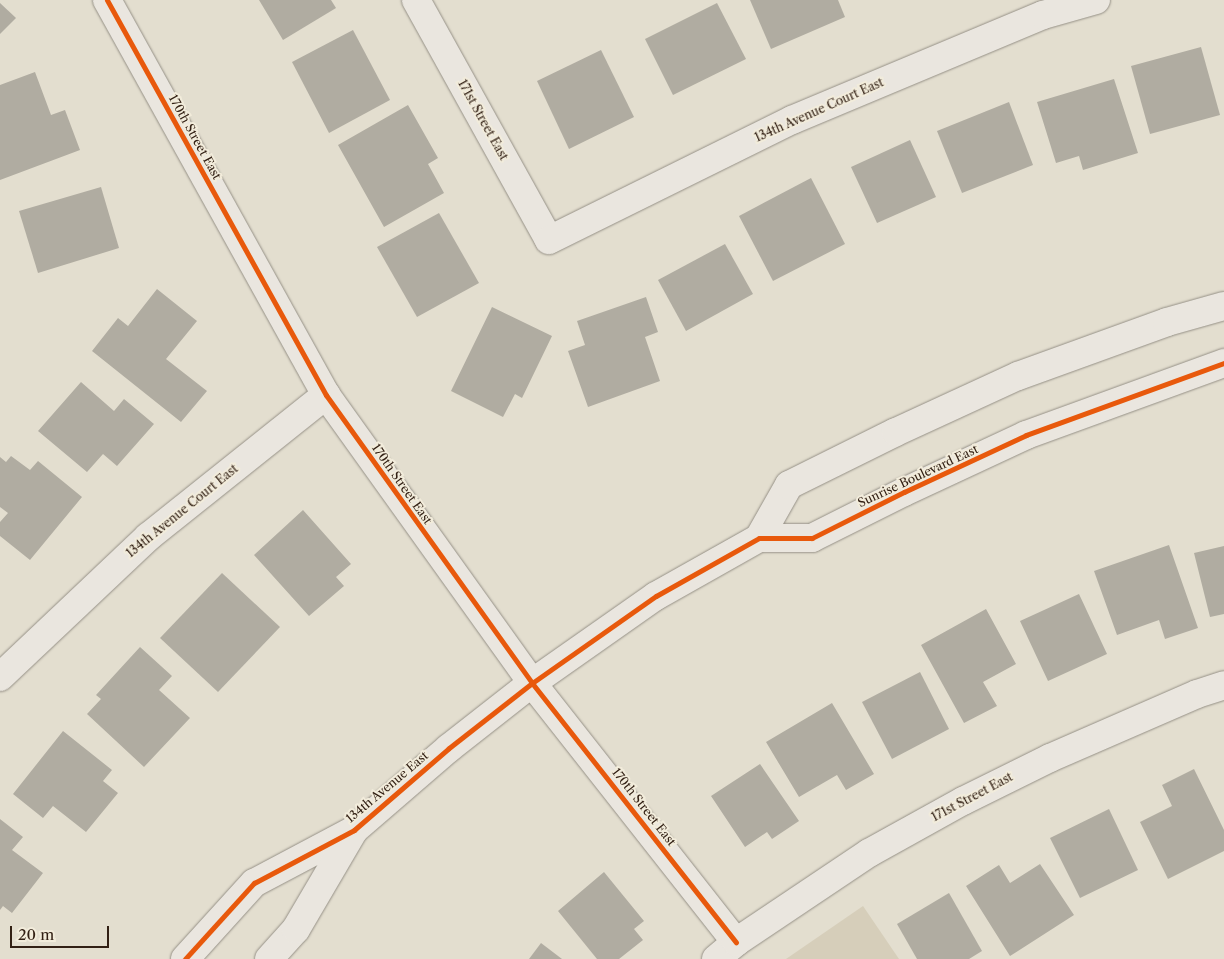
<!DOCTYPE html>
<html>
<head>
<meta charset="utf-8">
<style>
  body { margin:0 }
  #map { position:relative; width:1224px; height:959px; overflow:hidden; background:#e3decf; font-family:"Libre Caslon Text",serif }
  div>[style] { position:absolute }
  .green>* { inset:0; background:#d6ceba }
  .building>* { inset:0; background:#b0aca1 }
  .roads { filter:drop-shadow(0 0 1px #959086) drop-shadow(0 0 1px #959086) }
  .street>* { height:28px; margin:-14px; padding:0 14px; transform-origin:14px; border-radius:14px; background:#eae6df }
  .secondary>* { height:28px; margin:-14px; padding:0 14px; transform-origin:14px; border-radius:14px; background:#eae6df }
  .cycleway>* { height:5px; margin:-2.5px; padding:0 2.5px; transform-origin:2.5px; border-radius:2.5px; background:#e8590c }
  span { translate:-50% -50%; white-space:nowrap; text-align:center; line-height:1.15; -webkit-text-stroke:4px #f2ecdb; paint-order:stroke }
  .street-label { font-size:12px; color:#322014 }
  .scale { position:absolute; left:10px; top:926px; width:99px; height:22px; box-sizing:border-box; border:2px solid #322014; border-top:0; padding-left:6px; font-size:15px; line-height:18px; white-space:nowrap; color:#322014; -webkit-text-stroke:4px #f2ecdb; paint-order:stroke }
</style>
</head>
<body>
<div id="map">
  <div class="green">
    <div style="clip-path:polygon(863px 906px,899px 959px,786px 959px)"></div>
  </div>
  <div class="building">
    <div style="clip-path:polygon(259px 0,331px 0,336px 8px,283px 40px)"></div>
    <div style="clip-path:polygon(750px 0,838px 0,845px 17px,771px 49px)"></div>
    <div style="clip-path:polygon(0 3px,16px 18px,0 34px)"></div>
    <div style="clip-path:polygon(717px 3px,746px 59px,673px 95px,645px 39px)"></div>
    <div style="clip-path:polygon(353px 30px,390px 100px,329px 133px,292px 62px)"></div>
    <div style="clip-path:polygon(1201px 47px,1220px 115px,1150px 134px,1131px 66px)"></div>
    <div style="clip-path:polygon(601px 50px,634px 117px,569px 149px,537px 81px)"></div>
    <div style="clip-path:polygon(35px 72px,51px 115px,65px 110px,80px 150px,0 180px,0 85px)"></div>
    <div style="clip-path:polygon(1114px 79px,1138px 153px,1083px 170px,1079px 156px,1056px 163px,1037px 102px)"></div>
    <div style="clip-path:polygon(1009px 102px,1033px 165px,962px 193px,937px 131px)"></div>
    <div style="clip-path:polygon(408px 105px,438px 158px,428px 164px,444px 193px,384px 227px,338px 145px)"></div>
    <div style="clip-path:polygon(910px 140px,936px 197px,877px 223px,851px 167px)"></div>
    <div style="clip-path:polygon(811px 178px,845px 244px,773px 281px,739px 216px)"></div>
    <div style="clip-path:polygon(101px 187px,119px 248px,38px 273px,19px 211px)"></div>
    <div style="clip-path:polygon(439px 213px,479px 283px,417px 317px,377px 247px)"></div>
    <div style="clip-path:polygon(725px 244px,753px 294px,686px 331px,658px 280px)"></div>
    <div style="clip-path:polygon(157px 289px,197px 321px,166px 359px,207px 391px,181px 422px,92px 351px,118px 318px,128px 326px)"></div>
    <div style="clip-path:polygon(646px 297px,658px 332px,645px 337px,660px 381px,588px 407px,568px 351px,585px 345px,577px 321px)"></div>
    <div style="clip-path:polygon(492px 307px,552px 336px,522px 398px,515px 394px,503px 417px,451px 391px)"></div>
    <div style="clip-path:polygon(81px 382px,114px 411px,124px 399px,154px 424px,117px 466px,103px 454px,87px 472px,38px 431px)"></div>
    <div style="clip-path:polygon(11px 456px,30px 470px,38px 461px,82px 497px,30px 560px,0 536px,0 522px,8px 513px,0 507px,0 457px,6px 462px)"></div>
    <div style="clip-path:polygon(303px 510px,351px 564px,336px 577px,344px 586px,309px 616px,254px 555px)"></div>
    <div style="clip-path:polygon(1169px 545px,1198px 628px,1165px 639px,1159px 620px,1117px 635px,1094px 571px)"></div>
    <div style="clip-path:polygon(1224px 546px,1224px 614px,1210px 617px,1194px 553px)"></div>
    <div style="clip-path:polygon(222px 573px,280px 627px,218px 692px,160px 638px)"></div>
    <div style="clip-path:polygon(1079px 594px,1107px 654px,1048px 681px,1020px 621px)"></div>
    <div style="clip-path:polygon(986px 609px,1016px 664px,983px 682px,997px 706px,964px 723px,921px 645px)"></div>
    <div style="clip-path:polygon(140px 647px,172px 676px,159px 690px,190px 718px,144px 767px,87px 714px,101px 699px,96px 695px)"></div>
    <div style="clip-path:polygon(920px 672px,949px 729px,892px 759px,862px 702px)"></div>
    <div style="clip-path:polygon(832px 703px,874px 774px,846px 790px,837px 775px,799px 797px,766px 742px)"></div>
    <div style="clip-path:polygon(63px 731px,112px 770px,103px 781px,118px 793px,86px 832px,53px 806px,43px 818px,13px 794px)"></div>
    <div style="clip-path:polygon(760px 764px,799px 821px,772px 839px,767px 832px,745px 847px,711px 796px)"></div>
    <div style="clip-path:polygon(1194px 769px,1224px 830px,1224px 851px,1168px 879px,1140px 822px,1172px 806px,1162px 785px)"></div>
    <div style="clip-path:polygon(1109px 809px,1138px 870px,1080px 898px,1050px 838px)"></div>
    <div style="clip-path:polygon(0 819px,23px 837px,12px 850px,43px 873px,12px 913px,3px 906px,0 910px)"></div>
    <div style="clip-path:polygon(1040px 864px,1074px 915px,1010px 956px,966px 886px,999px 865px,1010px 883px)"></div>
    <div style="clip-path:polygon(604px 872px,644px 921px,634px 929px,643px 940px,619px 959px,597px 959px,558px 911px)"></div>
    <div style="clip-path:polygon(949px 893px,982px 951px,969px 959px,917px 959px,897px 924px)"></div>
    <div style="clip-path:polygon(541px 943px,562px 959px,529px 959px)"></div>
  </div>
  <div class="roads">
    <div class="street">
      <div style="left:107px;top:0;width:452px;rotate:61deg"></div>
      <div style="left:326px;top:395px;width:354px;rotate:54.4deg"></div>
      <div style="left:532px;top:683px;width:330px;rotate:51.8deg"></div>
      <div style="left:416px;top:0;width:274px;rotate:61deg"></div>
      <div style="left:549px;top:240px;width:271px;rotate:-26.3deg"></div>
      <div style="left:792px;top:120px;width:272px;rotate:-22.7deg"></div>
      <div style="left:1043px;top:15px;width:55px;rotate:-15.8deg"></div>
      <div style="left:0;top:677px;width:204px;rotate:-43.4deg"></div>
      <div style="left:148px;top:537px;width:228px;rotate:-38.6deg"></div>
      <div style="left:716px;top:959px;width:26px;rotate:-40deg"></div>
      <div style="left:736px;top:942px;width:160px;rotate:-33.8deg"></div>
      <div style="left:869px;top:853px;width:107px;rotate:-29deg"></div>
      <div style="left:963px;top:801px;width:97px;rotate:-26.3deg"></div>
      <div style="left:1050px;top:758px;width:160px;rotate:-23.5deg"></div>
      <div style="left:1197px;top:694px;width:28px;rotate:-18deg"></div>
    </div>
    <div class="secondary">
      <div style="left:759px;top:538px;width:61px;rotate:-60.5deg"></div>
      <div style="left:789px;top:485px;width:119px;rotate:-26.4deg"></div>
      <div style="left:896px;top:432px;width:134px;rotate:-24.7deg"></div>
      <div style="left:1018px;top:376px;width:158px;rotate:-19.9deg"></div>
      <div style="left:1167px;top:322px;width:59px;rotate:-15.7deg"></div>
      <div style="left:185px;top:959px;width:103px;rotate:-47.8deg"></div>
      <div style="left:254px;top:883px;width:113px;rotate:-27.9deg"></div>
      <div style="left:354px;top:830px;width:125px;rotate:-40.8deg"></div>
      <div style="left:449px;top:748px;width:105px;rotate:-38.1deg"></div>
      <div style="left:532px;top:683px;width:151px;rotate:-35.1deg"></div>
      <div style="left:656px;top:596px;width:118px;rotate:-29.4deg"></div>
      <div style="left:759px;top:538px;width:53px"></div>
      <div style="left:812px;top:538px;width:103px;rotate:-26.6deg"></div>
      <div style="left:904px;top:492px;width:135px;rotate:-25deg"></div>
      <div style="left:1026px;top:435px;width:211px;rotate:-20deg"></div>
      <div style="left:269px;top:959px;width:40px;rotate:-48deg"></div>
      <div style="left:296px;top:929px;width:115px;rotate:-59.6deg"></div>
    </div>
  </div>
  <div class="cycleway">
    <div style="left:107px;top:0;width:452px;rotate:61deg"></div>
    <div style="left:326px;top:395px;width:354px;rotate:54.4deg"></div>
    <div style="left:532px;top:683px;width:330px;rotate:51.8deg"></div>
    <div style="left:185px;top:959px;width:103px;rotate:-47.8deg"></div>
    <div style="left:254px;top:883px;width:113px;rotate:-27.9deg"></div>
    <div style="left:354px;top:830px;width:125px;rotate:-40.8deg"></div>
    <div style="left:449px;top:748px;width:105px;rotate:-38.1deg"></div>
    <div style="left:532px;top:683px;width:151px;rotate:-35.1deg"></div>
    <div style="left:656px;top:596px;width:118px;rotate:-29.4deg"></div>
    <div style="left:759px;top:538px;width:53px"></div>
    <div style="left:812px;top:538px;width:103px;rotate:-26.6deg"></div>
    <div style="left:904px;top:492px;width:135px;rotate:-25deg"></div>
    <div style="left:1026px;top:435px;width:211px;rotate:-20deg"></div>
  </div>
  <div class="street-label">
    <span style="left:819px;top:110px;rotate:-24deg">134th Avenue Court East</span>
    <span style="left:483px;top:120px;rotate:61deg">171st Street East</span>
    <span style="left:195px;top:137px;rotate:61deg">170th Street East</span>
    <span style="left:918px;top:476px;rotate:-25deg">Sunrise Boulevard East</span>
    <span style="left:402px;top:484px;rotate:55deg">170th Street East</span>
    <span style="left:182px;top:511px;rotate:-39deg">134th Avenue Court East</span>
    <span style="left:387px;top:787px;rotate:-40deg">134th Avenue East</span>
    <span style="left:972px;top:797px;rotate:-28deg">171st Street East</span>
    <span style="left:644px;top:807px;rotate:52deg">170th Street East</span>
  </div>
  <div class="scale">20 m</div>
</div>
</body>
</html>
